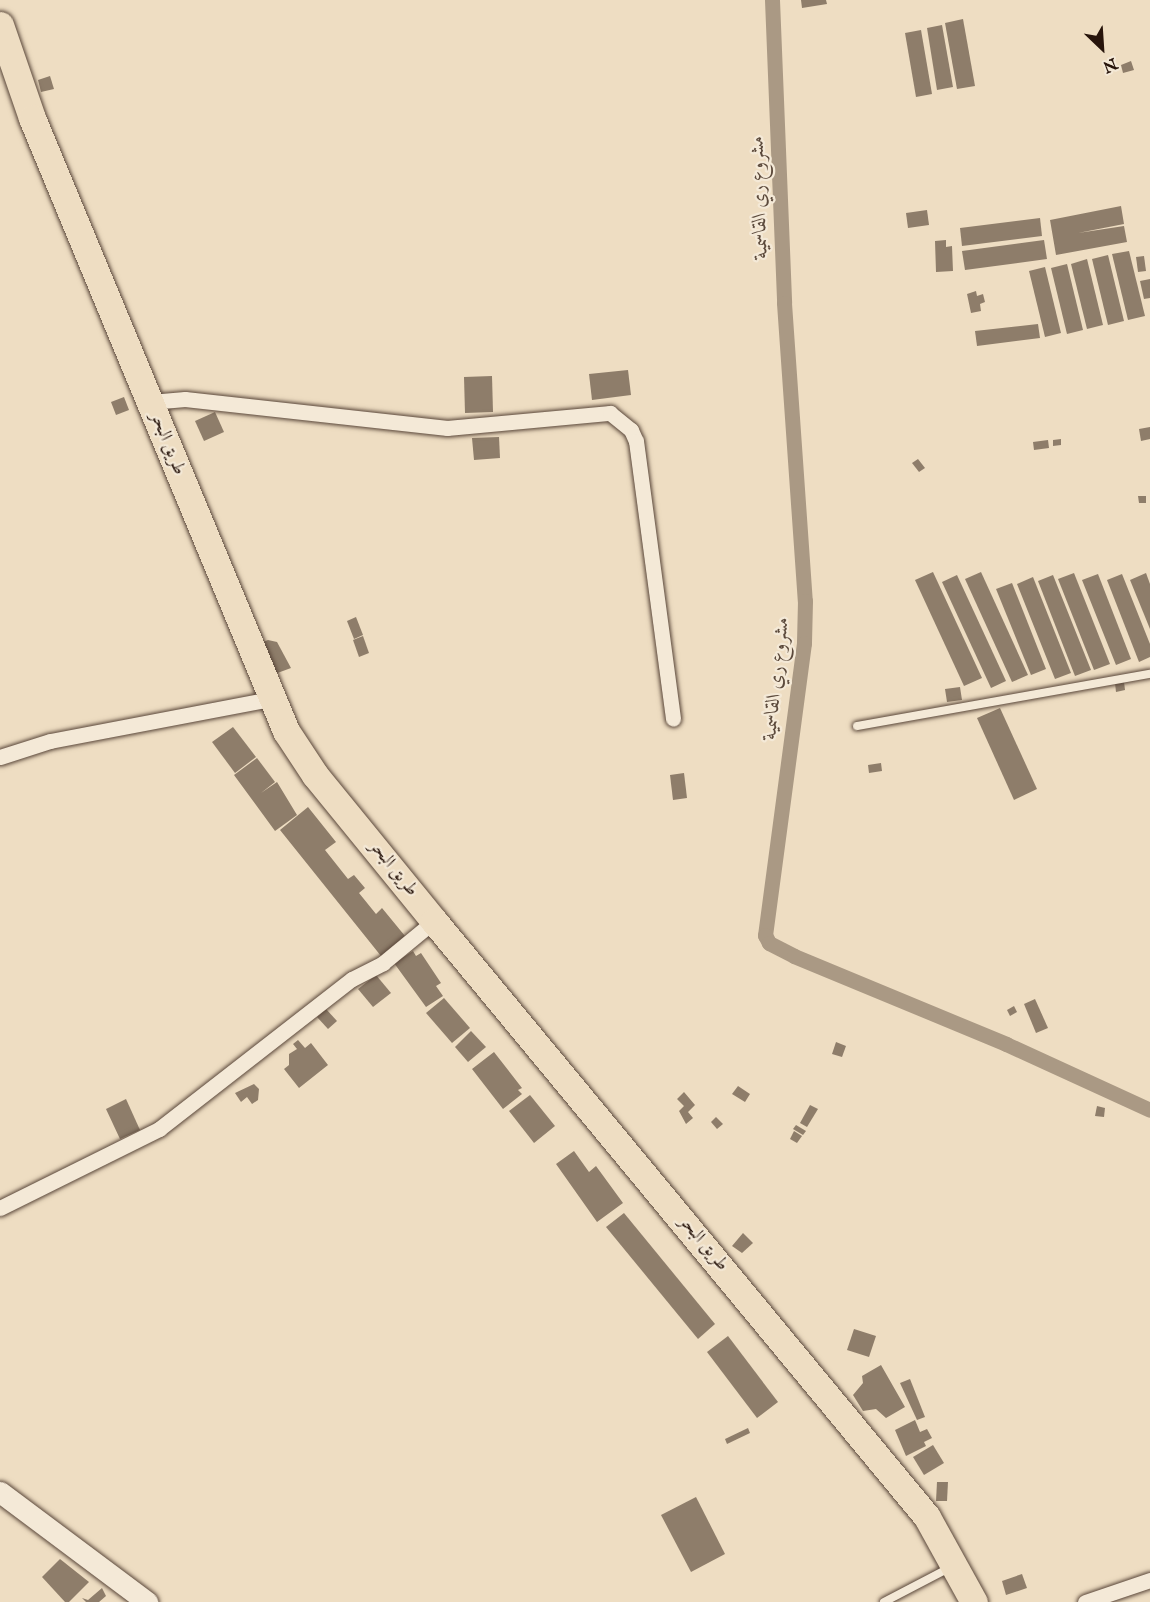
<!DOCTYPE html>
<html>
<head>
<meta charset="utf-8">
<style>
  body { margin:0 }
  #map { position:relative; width:1150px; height:1602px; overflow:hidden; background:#eeddc2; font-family:"IM FELL English",Amiri,serif }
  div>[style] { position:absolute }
  .canal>* { height:15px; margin:-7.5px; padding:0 7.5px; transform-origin:7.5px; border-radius:7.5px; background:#aa9984 }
  .building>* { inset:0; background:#8e7d6a }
  .roads { filter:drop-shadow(0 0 2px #594639) drop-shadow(0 0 2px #594639) }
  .lane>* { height:8px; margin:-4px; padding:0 4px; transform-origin:4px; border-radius:4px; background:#f4e9d7 }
  .street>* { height:15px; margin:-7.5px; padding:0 7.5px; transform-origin:7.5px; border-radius:7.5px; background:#f4e9d7 }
  .secondary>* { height:21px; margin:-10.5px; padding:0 10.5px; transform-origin:10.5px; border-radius:10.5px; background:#f4e9d7 }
  .highway>* { height:27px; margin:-13.5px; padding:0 13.5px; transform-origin:13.5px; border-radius:13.5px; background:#eeddc2 }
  span { translate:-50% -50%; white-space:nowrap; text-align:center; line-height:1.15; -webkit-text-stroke:4.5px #f4e9d7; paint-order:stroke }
  .street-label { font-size:18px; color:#27140b }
  .water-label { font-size:20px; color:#5b493b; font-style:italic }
  .north { position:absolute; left:1072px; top:18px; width:60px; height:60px; -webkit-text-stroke:4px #f4e9d7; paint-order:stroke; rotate:155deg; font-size:16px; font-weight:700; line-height:24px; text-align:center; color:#27140b }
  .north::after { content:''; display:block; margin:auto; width:21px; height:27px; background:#27140b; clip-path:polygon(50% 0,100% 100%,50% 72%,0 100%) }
</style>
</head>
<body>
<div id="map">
  <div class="canal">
    <div style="left:772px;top:0;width:303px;rotate:87.7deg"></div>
    <div style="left:784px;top:303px;width:299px;rotate:86deg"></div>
    <div style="left:805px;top:601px;width:42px;rotate:91.4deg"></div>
    <div style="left:804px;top:643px;width:295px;rotate:97.6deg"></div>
    <div style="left:765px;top:935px;width:9px;rotate:63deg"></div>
    <div style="left:769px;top:943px;width:28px;rotate:27deg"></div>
    <div style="left:794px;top:956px;width:230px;rotate:22.5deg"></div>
    <div style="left:1006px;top:1044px;width:158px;rotate:24.6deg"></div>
  </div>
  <div class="building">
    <div style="clip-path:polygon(801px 0,826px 0,827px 4px,802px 8px)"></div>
    <div style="clip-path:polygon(963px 19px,975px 86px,957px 89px,945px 23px)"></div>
    <div style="clip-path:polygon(942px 25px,953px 87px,937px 90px,927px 28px)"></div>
    <div style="clip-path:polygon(921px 30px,932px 94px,916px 97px,905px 33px)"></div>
    <div style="clip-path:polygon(1131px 61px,1134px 70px,1123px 73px,1121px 65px)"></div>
    <div style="clip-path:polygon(50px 76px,54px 89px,41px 92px,38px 80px)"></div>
    <div style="clip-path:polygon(1121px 206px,1124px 224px,1078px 233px,1124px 226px,1127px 242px,1056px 255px,1050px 220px)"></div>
    <div style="clip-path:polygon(927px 210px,929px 225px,908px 228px,906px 213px)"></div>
    <div style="clip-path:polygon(1040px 218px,1042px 236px,962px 246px,960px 228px)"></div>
    <div style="clip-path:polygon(946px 240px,946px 247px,952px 246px,953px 271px,936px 272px,935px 241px)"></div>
    <div style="clip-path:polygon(1044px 240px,1047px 259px,965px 270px,962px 251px)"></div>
    <div style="clip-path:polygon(1129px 251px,1145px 316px,1128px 320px,1112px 254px)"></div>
    <div style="clip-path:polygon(1108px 255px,1124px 321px,1108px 325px,1092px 259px)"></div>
    <div style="clip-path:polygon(1144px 256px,1146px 271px,1138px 272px,1136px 257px)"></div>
    <div style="clip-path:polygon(1087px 259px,1103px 325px,1087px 329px,1071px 264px)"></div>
    <div style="clip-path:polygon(1067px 264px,1083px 330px,1067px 334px,1051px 268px)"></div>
    <div style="clip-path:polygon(1045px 267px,1061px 333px,1045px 337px,1029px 271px)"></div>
    <div style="clip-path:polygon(1150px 279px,1150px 298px,1144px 299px,1140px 281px)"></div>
    <div style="clip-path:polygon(976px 291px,977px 296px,983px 294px,985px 302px,980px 304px,981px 311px,971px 313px,967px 294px)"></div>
    <div style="clip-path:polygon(1038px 324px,1040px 338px,977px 346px,975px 331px)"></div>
    <div style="clip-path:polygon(628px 370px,631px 395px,592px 400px,589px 374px)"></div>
    <div style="clip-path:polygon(492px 376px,493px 412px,465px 413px,464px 377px)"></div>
    <div style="clip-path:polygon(124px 397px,129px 410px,116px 415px,111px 402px)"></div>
    <div style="clip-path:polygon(215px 412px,224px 432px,204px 441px,195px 421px)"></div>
    <div style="clip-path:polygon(1150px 427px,1150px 439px,1141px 441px,1139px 429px)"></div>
    <div style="clip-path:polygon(499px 437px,500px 458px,474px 460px,472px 438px)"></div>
    <div style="clip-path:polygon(1061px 439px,1061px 445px,1053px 446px,1053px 440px)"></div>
    <div style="clip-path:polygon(1048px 440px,1049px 448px,1034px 450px,1033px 442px)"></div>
    <div style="clip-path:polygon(918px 459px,925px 468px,919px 472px,912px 463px)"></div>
    <div style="clip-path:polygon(1138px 496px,1146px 496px,1146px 503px,1139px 503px)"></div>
    <div style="clip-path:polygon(933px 572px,982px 678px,964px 686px,915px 580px)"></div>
    <div style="clip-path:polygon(981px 572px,1028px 675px,1012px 682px,965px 579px)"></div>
    <div style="clip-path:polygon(1074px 573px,1110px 664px,1094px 670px,1058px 579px)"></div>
    <div style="clip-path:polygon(1146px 573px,1150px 584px,1150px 629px,1130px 580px)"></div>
    <div style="clip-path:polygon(1098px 574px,1131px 659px,1116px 665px,1082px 580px)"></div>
    <div style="clip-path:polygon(1122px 574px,1150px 644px,1150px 657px,1139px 662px,1107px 580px)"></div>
    <div style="clip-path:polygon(957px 575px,1006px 681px,991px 688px,942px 582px)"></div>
    <div style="clip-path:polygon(1053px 575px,1091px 670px,1075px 676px,1038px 581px)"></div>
    <div style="clip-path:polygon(1033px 577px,1071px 673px,1055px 679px,1017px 584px)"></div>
    <div style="clip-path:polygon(1012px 583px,1046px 669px,1031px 675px,996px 589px)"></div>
    <div style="clip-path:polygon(356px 617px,363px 635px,354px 639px,347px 621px)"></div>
    <div style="clip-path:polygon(363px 636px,369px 653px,359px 657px,353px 640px)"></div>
    <div style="clip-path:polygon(268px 640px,277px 642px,291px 668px,272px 675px,258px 644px)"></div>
    <div style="clip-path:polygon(1124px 682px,1125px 690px,1116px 692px,1115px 683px)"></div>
    <div style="clip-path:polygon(960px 687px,962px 700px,947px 702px,945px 689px)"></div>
    <div style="clip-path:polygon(1000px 708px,1037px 789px,1014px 800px,977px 718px)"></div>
    <div style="clip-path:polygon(233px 727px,256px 757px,235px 773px,212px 742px)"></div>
    <div style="clip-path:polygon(257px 758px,275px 782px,261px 793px,277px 782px,297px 815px,275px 831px,234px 775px)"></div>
    <div style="clip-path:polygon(881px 763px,882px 771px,869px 773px,868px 765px)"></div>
    <div style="clip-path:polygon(684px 773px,687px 798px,673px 800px,670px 775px)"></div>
    <div style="clip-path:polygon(308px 807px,336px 842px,325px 850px,348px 879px,354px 875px,365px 888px,359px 893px,376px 914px,382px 908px,405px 936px,381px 956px,280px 830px)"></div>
    <div style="clip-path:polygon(413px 951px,416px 956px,421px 953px,441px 983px,436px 986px,443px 996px,426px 1007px,394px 963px)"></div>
    <div style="clip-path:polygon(376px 975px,391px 993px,373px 1007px,358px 989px)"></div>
    <div style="clip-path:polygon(444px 998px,470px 1028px,452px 1043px,426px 1013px)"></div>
    <div style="clip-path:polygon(1035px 999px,1048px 1028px,1036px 1033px,1024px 1004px)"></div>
    <div style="clip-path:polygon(1014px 1006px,1017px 1012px,1010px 1016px,1007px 1010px)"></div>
    <div style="clip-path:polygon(326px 1009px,337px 1021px,328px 1029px,317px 1017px)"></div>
    <div style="clip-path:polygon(471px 1031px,486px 1047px,468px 1062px,455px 1047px)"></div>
    <div style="clip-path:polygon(298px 1040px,305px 1048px,311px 1043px,328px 1065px,299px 1088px,284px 1069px,289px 1065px,289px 1054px,297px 1049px,293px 1044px)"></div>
    <div style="clip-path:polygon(836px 1042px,846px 1046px,842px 1057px,832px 1054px)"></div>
    <div style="clip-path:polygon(494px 1052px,522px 1088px,518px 1090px,522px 1094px,503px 1109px,472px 1069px)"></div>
    <div style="clip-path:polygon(254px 1084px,259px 1089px,258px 1100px,252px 1104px,247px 1097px,241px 1102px,235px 1093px)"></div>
    <div style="clip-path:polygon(738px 1086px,750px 1094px,745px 1102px,732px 1094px)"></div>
    <div style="clip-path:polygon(684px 1092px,695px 1105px,688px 1112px,693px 1118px,686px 1124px,679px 1111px,684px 1106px,677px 1099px)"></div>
    <div style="clip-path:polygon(530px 1095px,555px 1126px,534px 1143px,509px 1111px)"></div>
    <div style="clip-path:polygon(126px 1099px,140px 1130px,120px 1139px,106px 1109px)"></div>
    <div style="clip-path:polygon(810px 1105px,818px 1109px,807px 1127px,800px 1123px)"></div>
    <div style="clip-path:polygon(1097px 1106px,1105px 1108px,1104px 1117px,1095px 1116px)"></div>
    <div style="clip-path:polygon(716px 1117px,723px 1124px,717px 1129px,711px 1122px)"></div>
    <div style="clip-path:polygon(796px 1125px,806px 1131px,803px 1135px,793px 1129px)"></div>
    <div style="clip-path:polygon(794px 1131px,802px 1136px,797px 1143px,790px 1139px)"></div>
    <div style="clip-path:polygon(574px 1151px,589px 1172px,596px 1166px,623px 1203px,597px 1222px,556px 1164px)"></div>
    <div style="clip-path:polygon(624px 1213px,715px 1324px,698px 1339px,606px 1227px)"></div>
    <div style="clip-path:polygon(743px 1233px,753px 1243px,742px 1253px,732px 1246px)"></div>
    <div style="clip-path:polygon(854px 1329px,876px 1336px,869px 1357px,847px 1350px)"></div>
    <div style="clip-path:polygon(728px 1336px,778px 1402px,757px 1418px,707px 1352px)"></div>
    <div style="clip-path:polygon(881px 1365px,905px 1407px,886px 1418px,876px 1409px,863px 1411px,853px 1395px,863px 1383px,862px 1376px)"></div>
    <div style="clip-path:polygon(910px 1379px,925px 1417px,917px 1420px,900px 1383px)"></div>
    <div style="clip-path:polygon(915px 1420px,920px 1432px,927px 1429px,932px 1438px,924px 1442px,926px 1446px,906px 1456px,895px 1430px)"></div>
    <div style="clip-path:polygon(748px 1428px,750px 1433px,727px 1444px,725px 1439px)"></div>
    <div style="clip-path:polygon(933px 1445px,944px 1463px,924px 1475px,913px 1457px)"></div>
    <div style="clip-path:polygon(937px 1482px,948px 1482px,947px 1501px,936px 1501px)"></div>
    <div style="clip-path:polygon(696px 1497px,725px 1554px,691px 1572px,661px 1515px)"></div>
    <div style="clip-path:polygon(60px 1559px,89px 1582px,69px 1602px,65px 1602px,42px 1577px)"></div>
    <div style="clip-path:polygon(1022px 1574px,1027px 1588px,1006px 1595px,1002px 1581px)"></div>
    <div style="clip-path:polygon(102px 1588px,106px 1596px,99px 1602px,86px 1602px,82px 1598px,88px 1600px)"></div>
  </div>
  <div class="roads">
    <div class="lane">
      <div style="left:857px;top:726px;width:298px;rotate:-10.1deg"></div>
      <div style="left:884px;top:1602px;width:73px;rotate:-27.6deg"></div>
    </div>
    <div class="street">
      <div style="left:150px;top:402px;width:35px;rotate:-5deg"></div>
      <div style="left:185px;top:399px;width:264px;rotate:6.3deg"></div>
      <div style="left:447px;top:428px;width:164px;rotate:-5.3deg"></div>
      <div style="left:610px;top:413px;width:27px;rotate:39deg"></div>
      <div style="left:631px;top:430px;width:12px;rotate:66deg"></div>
      <div style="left:636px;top:441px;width:280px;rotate:82.4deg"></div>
      <div style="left:0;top:757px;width:52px;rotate:-17.7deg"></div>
      <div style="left:50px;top:741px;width:225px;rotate:-10.8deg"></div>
      <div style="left:0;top:1208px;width:178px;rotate:-26.4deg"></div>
      <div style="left:159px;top:1129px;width:244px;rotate:-37.9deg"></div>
      <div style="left:352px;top:979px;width:35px;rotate:-27deg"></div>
      <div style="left:383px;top:963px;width:66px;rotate:-39.5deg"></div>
      <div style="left:1085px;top:1602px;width:69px;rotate:-18.7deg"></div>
    </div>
    <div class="secondary">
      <div style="left:0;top:1492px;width:184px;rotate:36.8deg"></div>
    </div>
    <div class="highway">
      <div style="left:0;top:25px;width:98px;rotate:71deg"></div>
      <div style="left:32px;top:118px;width:664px;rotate:67.49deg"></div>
      <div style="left:286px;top:731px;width:53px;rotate:56.6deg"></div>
      <div style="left:315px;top:775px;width:188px;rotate:50.8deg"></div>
      <div style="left:434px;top:921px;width:773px;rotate:50.4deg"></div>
      <div style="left:927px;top:1517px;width:97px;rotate:61.1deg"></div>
    </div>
  </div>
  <div class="street-label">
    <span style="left:167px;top:444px;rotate:68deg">طريق البحر</span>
    <span style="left:393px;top:869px;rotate:51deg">طريق البحر</span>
    <span style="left:703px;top:1244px;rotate:50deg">طريق البحر</span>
  </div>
  <div class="water-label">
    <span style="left:759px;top:197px;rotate:-92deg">مشروع ري القاسمية</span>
    <span style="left:776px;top:678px;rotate:-84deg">مشروع ري القاسمية</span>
  </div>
  <div class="north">N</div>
</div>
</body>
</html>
